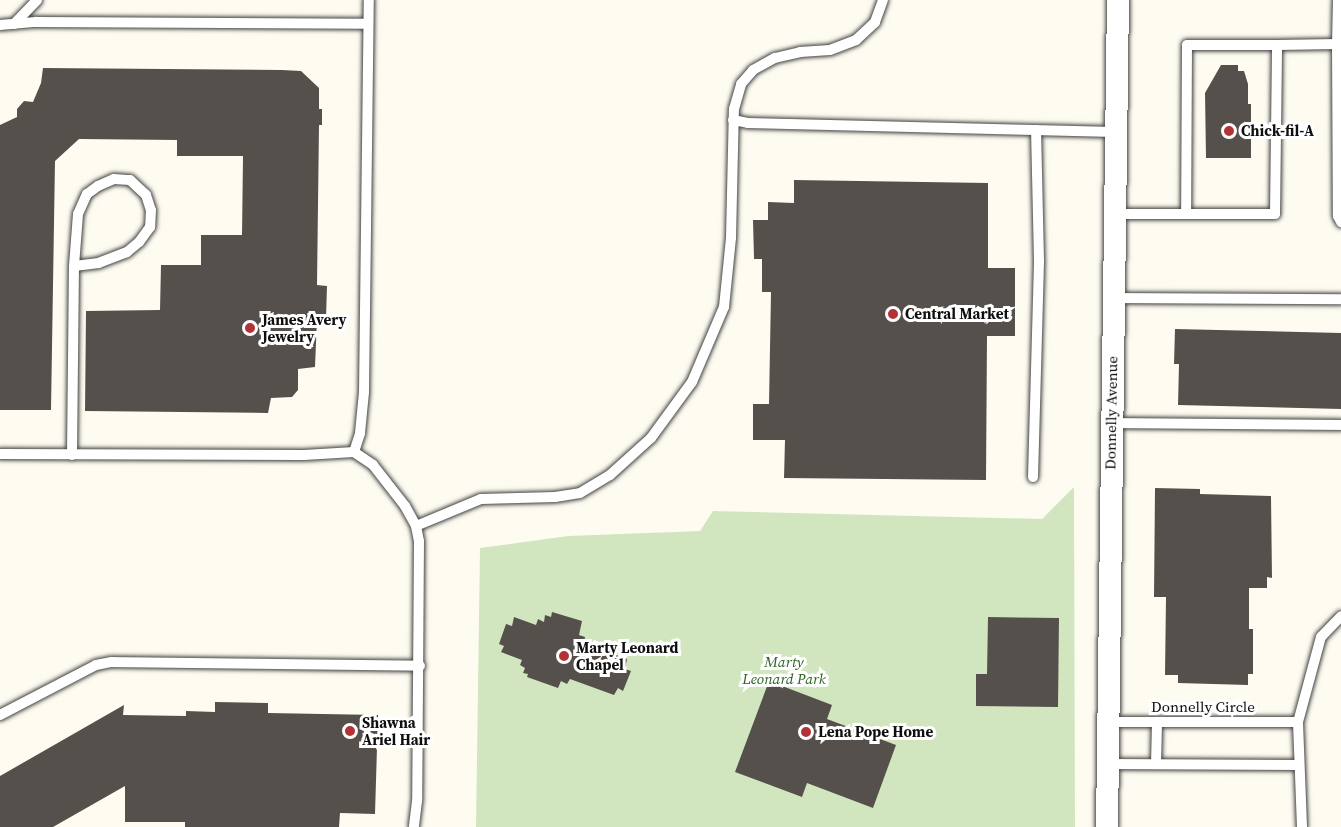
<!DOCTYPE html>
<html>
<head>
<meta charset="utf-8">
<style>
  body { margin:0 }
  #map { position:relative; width:1341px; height:827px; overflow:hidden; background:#fefcf1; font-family:"Source Serif 4",serif }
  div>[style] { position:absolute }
  .green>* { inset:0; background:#d1e6be }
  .building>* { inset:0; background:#56504c }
  .roads { filter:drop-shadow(0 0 2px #424242) drop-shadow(0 0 2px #424242) }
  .service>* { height:10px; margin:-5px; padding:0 5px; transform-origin:5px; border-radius:5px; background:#fff }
  .minor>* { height:22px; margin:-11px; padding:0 11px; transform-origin:11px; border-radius:11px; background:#fff }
  .dots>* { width:16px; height:16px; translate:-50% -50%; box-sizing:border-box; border:3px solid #fff; border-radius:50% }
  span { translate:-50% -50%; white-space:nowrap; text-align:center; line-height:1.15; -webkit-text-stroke:6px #fff; paint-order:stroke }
  .poi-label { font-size:15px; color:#0f0f0f; font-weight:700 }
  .left { translate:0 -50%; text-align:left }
  .street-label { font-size:15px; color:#0f0f0f }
  .park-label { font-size:15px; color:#2f6124; font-style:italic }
</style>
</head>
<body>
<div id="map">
  <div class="green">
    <div style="clip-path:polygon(1074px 487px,1075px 827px,476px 827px,480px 548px,568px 536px,700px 531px,713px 511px,1042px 519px)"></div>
  </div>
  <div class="building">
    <div style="clip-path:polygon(1221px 65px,1238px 65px,1238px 71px,1244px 71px,1248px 84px,1248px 104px,1251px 104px,1251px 158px,1206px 158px,1205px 93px)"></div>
    <div style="clip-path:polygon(43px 68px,282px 70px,301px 71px,319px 88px,319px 109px,322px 109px,322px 125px,319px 125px,317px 285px,327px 286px,326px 319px,317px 319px,315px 367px,298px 369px,298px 390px,292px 397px,271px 398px,268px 413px,85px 411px,86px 311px,160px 310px,161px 265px,201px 265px,201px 235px,242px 235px,243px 156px,177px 156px,177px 140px,79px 139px,55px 161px,51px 410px,0 410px,0 125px,17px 117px,17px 109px,24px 101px,33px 102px,41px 83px)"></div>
    <div style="clip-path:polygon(794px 180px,988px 183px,988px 268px,1015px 268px,1015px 336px,987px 336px,986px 480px,784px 478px,785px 440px,753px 440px,753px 404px,769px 404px,771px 292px,762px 292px,762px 259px,754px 259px,753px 220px,768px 220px,768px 202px,794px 203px)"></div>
    <div style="clip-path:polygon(1175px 329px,1341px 333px,1341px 409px,1178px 405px,1179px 364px,1174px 364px)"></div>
    <div style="clip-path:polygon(1155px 488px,1200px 489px,1200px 494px,1271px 496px,1272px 578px,1267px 577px,1267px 588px,1249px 588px,1249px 629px,1253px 629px,1253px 674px,1248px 674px,1248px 685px,1178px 683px,1178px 675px,1165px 675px,1166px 597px,1154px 597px)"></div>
    <div style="clip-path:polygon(552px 612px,582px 621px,579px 635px,585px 637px,584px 643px,627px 659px,625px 669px,631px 671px,623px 691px,618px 688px,614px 695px,570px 679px,567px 684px,561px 681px,558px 688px,527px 677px,528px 674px,523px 673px,525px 668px,520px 665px,522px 660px,501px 652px,504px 646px,499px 644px,506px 624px,512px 626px,514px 617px,536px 625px,538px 619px,544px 622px,545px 615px,551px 617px)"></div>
    <div style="clip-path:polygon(988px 617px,1059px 618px,1058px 707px,976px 706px,976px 674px,987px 674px)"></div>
    <div style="clip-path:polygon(769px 681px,832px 705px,827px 719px,896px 745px,873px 808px,807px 783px,802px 797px,735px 772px)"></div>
    <div style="clip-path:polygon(215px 702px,268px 703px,268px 713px,378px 715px,375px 814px,340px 813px,339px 827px,185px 827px,185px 822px,125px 822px,125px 786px,53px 827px,0 827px,0 776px,124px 705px,123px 715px,186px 716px,186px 711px,215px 712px)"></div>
  </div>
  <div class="roads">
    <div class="service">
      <div style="left:14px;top:24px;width:33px;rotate:-46deg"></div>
      <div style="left:0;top:25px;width:36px;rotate:-5deg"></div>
      <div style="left:36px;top:22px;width:332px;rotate:0.3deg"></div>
      <div style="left:1337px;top:44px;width:172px;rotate:89.7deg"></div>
      <div style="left:1338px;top:216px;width:7px;rotate:63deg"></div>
      <div style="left:1277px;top:45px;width:60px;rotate:-1deg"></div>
      <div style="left:1337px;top:44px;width:44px;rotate:-88.7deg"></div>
      <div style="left:733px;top:120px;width:15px;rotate:11deg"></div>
      <div style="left:748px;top:123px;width:367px;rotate:1.4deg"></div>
      <div style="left:1114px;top:214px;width:161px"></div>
      <div style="left:1275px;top:214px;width:169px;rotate:-89.3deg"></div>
      <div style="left:1277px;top:45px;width:90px;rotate:180deg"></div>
      <div style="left:1187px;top:45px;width:169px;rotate:90.3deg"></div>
      <div style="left:1113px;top:298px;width:228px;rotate:0.3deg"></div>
      <div style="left:1111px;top:423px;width:230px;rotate:0.5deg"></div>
      <div style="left:354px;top:452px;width:20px;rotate:-72deg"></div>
      <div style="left:360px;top:433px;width:41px;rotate:-84.4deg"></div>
      <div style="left:364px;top:392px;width:392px;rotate:-89.3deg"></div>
      <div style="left:0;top:454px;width:304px;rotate:0.2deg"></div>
      <div style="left:304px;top:455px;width:50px;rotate:-3.4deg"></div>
      <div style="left:354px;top:452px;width:23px;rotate:34deg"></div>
      <div style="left:373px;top:465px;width:52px;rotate:52deg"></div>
      <div style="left:405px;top:506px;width:23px;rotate:61deg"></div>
      <div style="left:416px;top:526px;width:15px;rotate:79deg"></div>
      <div style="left:419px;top:541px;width:260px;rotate:90.4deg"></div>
      <div style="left:417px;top:801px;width:26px;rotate:97deg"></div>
      <div style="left:72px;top:455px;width:189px;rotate:-89.4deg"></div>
      <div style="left:74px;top:266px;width:52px;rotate:-85.6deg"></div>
      <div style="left:78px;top:214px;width:22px;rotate:-66deg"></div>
      <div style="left:87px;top:194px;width:14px;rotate:-36deg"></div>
      <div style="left:98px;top:186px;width:17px;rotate:-24deg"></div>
      <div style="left:114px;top:179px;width:16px;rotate:4deg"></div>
      <div style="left:130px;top:180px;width:22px;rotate:43deg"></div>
      <div style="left:146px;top:195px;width:16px;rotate:72deg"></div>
      <div style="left:151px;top:210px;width:17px;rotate:93deg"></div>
      <div style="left:150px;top:227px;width:19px;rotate:126deg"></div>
      <div style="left:139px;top:242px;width:16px;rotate:140deg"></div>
      <div style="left:127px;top:252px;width:30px;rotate:159deg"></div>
      <div style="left:99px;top:263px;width:25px;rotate:173deg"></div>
      <div style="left:1033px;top:477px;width:216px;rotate:-88.4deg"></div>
      <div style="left:1039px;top:261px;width:131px;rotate:-91.3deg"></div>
      <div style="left:416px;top:526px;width:70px;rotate:-22.6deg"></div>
      <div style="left:481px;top:499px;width:74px;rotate:-1.5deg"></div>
      <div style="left:555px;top:497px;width:25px;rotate:-9deg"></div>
      <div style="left:580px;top:493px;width:35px;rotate:-31deg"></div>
      <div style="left:610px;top:475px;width:55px;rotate:-42.1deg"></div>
      <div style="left:651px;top:438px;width:69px;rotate:-53.8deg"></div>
      <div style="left:692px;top:382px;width:82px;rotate:-66.9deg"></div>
      <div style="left:724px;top:307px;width:69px;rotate:-84.2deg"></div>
      <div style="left:731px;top:238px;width:129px;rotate:-88.7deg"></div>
      <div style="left:734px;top:109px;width:26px;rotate:-74deg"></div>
      <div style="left:741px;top:84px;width:18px;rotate:-49deg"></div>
      <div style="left:753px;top:70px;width:25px;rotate:-29deg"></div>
      <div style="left:775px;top:58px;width:26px;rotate:-13deg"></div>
      <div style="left:800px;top:52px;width:30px;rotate:-4deg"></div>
      <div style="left:830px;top:50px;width:28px;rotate:-21deg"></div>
      <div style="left:856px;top:40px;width:26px;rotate:-43deg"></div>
      <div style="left:875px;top:22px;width:23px;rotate:-70deg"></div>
      <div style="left:0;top:715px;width:108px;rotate:-27.5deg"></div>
      <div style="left:96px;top:665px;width:16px;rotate:-11deg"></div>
      <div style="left:112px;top:662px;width:308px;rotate:0.7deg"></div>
      <div style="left:1108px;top:722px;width:190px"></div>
      <div style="left:1108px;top:764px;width:191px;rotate:0.3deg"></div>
      <div style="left:1156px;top:764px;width:42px;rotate:-88.6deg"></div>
      <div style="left:1302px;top:827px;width:105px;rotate:-92.2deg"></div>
      <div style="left:1298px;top:722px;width:88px;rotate:-74.9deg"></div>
      <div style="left:1321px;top:637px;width:29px;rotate:-46deg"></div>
    </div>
    <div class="minor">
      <div style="left:1107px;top:827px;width:827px;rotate:-89.24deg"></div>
    </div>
  </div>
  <div class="dots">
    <div style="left:1229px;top:131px;background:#b23335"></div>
    <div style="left:893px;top:314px;background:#b23335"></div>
    <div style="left:250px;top:328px;background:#b23335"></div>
    <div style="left:564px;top:656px;background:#b23335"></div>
    <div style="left:350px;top:731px;background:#b23335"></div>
    <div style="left:806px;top:732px;background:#b23335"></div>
  </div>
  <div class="poi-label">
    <span class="left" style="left:1241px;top:131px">Chick-fil-A</span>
    <span class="left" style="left:905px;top:314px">Central Market</span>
    <span class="left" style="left:262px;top:328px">James Avery<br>Jewelry</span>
    <span class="left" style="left:576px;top:656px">Marty Leonard<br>Chapel</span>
    <span class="left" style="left:362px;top:731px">Shawna<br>Ariel Hair</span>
    <span class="left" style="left:818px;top:732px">Lena Pope Home</span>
  </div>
  <div class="street-label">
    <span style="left:1111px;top:413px;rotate:-89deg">Donnelly Avenue</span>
    <span style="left:1203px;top:707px">Donnelly Circle</span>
  </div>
  <div class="park-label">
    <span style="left:784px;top:670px">Marty<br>Leonard Park</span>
  </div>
</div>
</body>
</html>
